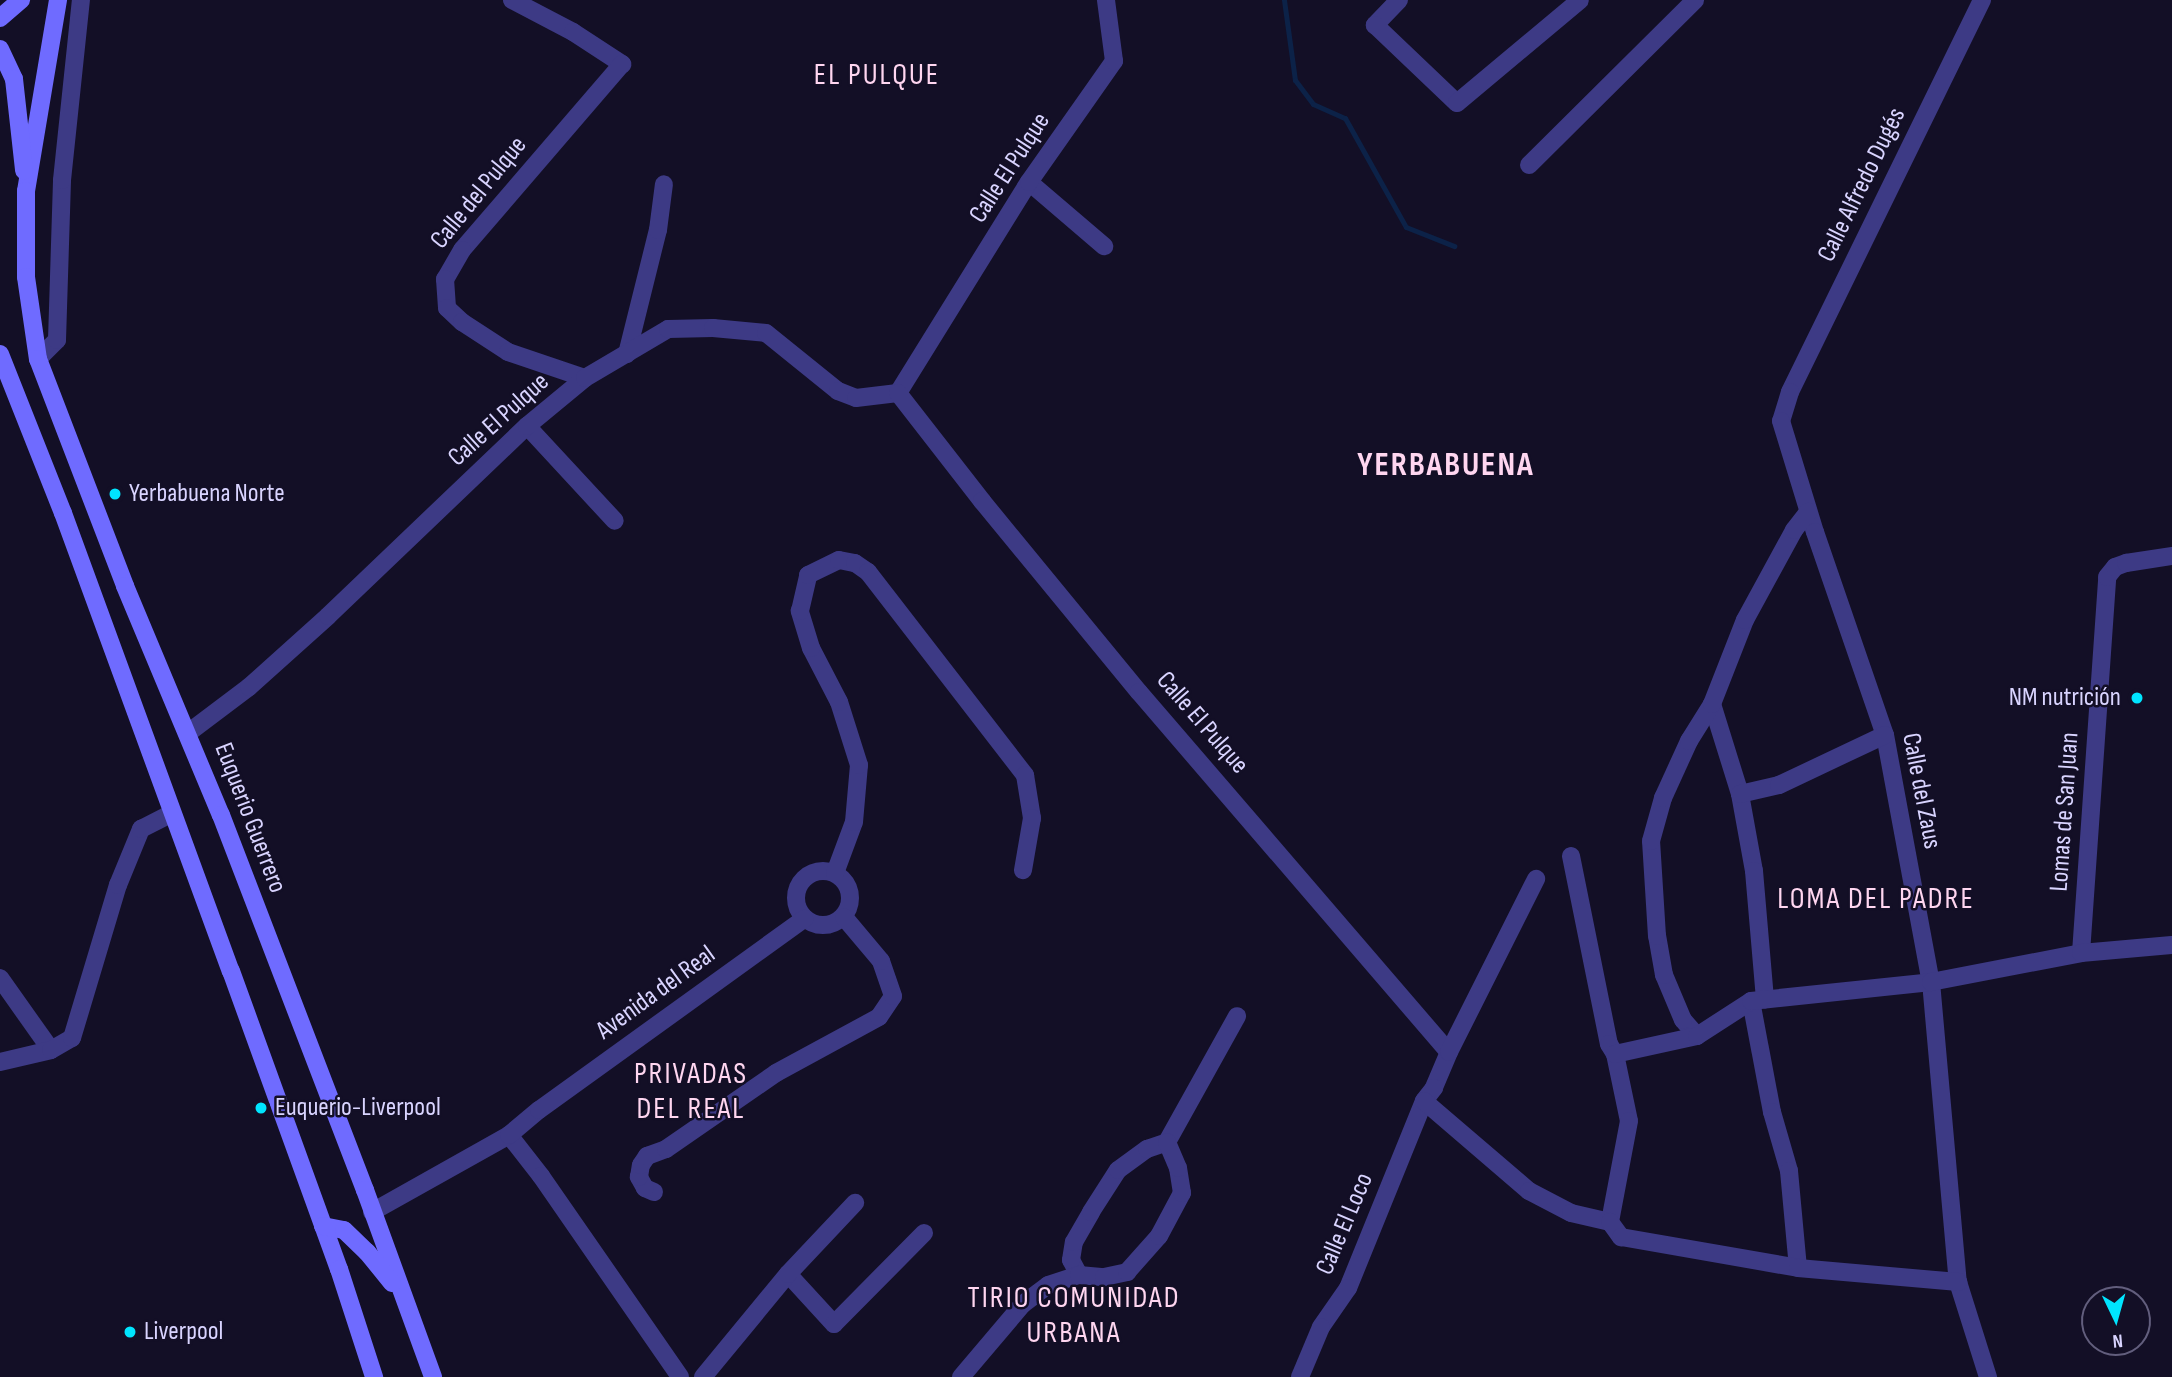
<!DOCTYPE html>
<html>
<head>
<meta charset="utf-8">
<style>
  body { margin:0 }
  #map { position:relative; width:2172px; height:1377px; overflow:hidden; background:#130f26; font-family:"Sofia Sans Condensed",sans-serif }
  div>[style] { position:absolute }
  .stream>* { height:5px; margin:-2.5px; padding:0 2.5px; transform-origin:2.5px; border-radius:2.5px; background:#0c2248 }
  .street>* { height:18px; margin:-9px; padding:0 9px; transform-origin:9px; border-radius:9px; background:#3d3a85 }
  .street>.ring { margin:-9px; padding:0; box-sizing:content-box; background:none; border:18px solid #3d3a85; border-radius:50% }
  .secondary>* { height:18px; margin:-9px; padding:0 9px; transform-origin:9px; border-radius:9px; background:#6f6bff }
  .dots>* { width:19px; height:19px; translate:-50% -50%; box-sizing:border-box; border:4px solid #130f26; border-radius:50% }
  span { translate:-50% -50%; white-space:nowrap; text-align:center; line-height:1.15; -webkit-text-stroke:5px #130f26; paint-order:stroke }
  .street-label { font-size:26px; color:#d9d4ff }
  .poi-label { font-size:26px; color:#d9d4ff }
  .left { translate:0 -50%; text-align:left }
  .right { translate:-100% -50%; text-align:right }
  .quarter-label { font-size:30px; color:#ffd6f0; letter-spacing:2px }
  .district-label { font-size:33px; color:#ffd6f0; font-weight:700; letter-spacing:2px }
  .north { position:absolute; left:2081px; top:1286px; width:70px; height:70px; box-sizing:border-box; background:#130f26; border:2px solid #625e7d; border-radius:50%; rotate:175deg; font-size:19px; font-weight:700; line-height:28px; text-align:center; color:#d9d4ff }
  .north::after { content:''; display:block; margin:auto; width:24px; height:32px; background:#00e5ff; clip-path:polygon(50% 0,100% 100%,50% 72%,0 100%) }
</style>
</head>
<body>
<div id="map">
  <div class="stream">
    <div style="left:1284px;top:0;width:81px;rotate:82.2deg"></div>
    <div style="left:1295px;top:80px;width:30px;rotate:53deg"></div>
    <div style="left:1313px;top:104px;width:35px;rotate:24deg"></div>
    <div style="left:1345px;top:118px;width:125px;rotate:60.8deg"></div>
    <div style="left:1406px;top:227px;width:52px;rotate:21.6deg"></div>
  </div>
  <div class="street">
    <div style="left:512px;top:0;width:69px;rotate:27.7deg"></div>
    <div style="left:573px;top:32px;width:59px;rotate:33.1deg"></div>
    <div style="left:622px;top:64px;width:245px;rotate:130.7deg"></div>
    <div style="left:462px;top:250px;width:34px;rotate:120deg"></div>
    <div style="left:445px;top:279px;width:29px;rotate:86deg"></div>
    <div style="left:447px;top:308px;width:21px;rotate:43deg"></div>
    <div style="left:462px;top:322px;width:55px;rotate:33.1deg"></div>
    <div style="left:508px;top:352px;width:81px;rotate:18.7deg"></div>
    <div style="left:1399px;top:0;width:35px;rotate:134deg"></div>
    <div style="left:1375px;top:25px;width:113px;rotate:43.6deg"></div>
    <div style="left:1457px;top:103px;width:160px;rotate:-39.9deg"></div>
    <div style="left:1982px;top:0;width:436px;rotate:116.1deg"></div>
    <div style="left:1790px;top:392px;width:30px;rotate:107deg"></div>
    <div style="left:1781px;top:421px;width:116px;rotate:73deg"></div>
    <div style="left:1815px;top:532px;width:215px;rotate:71deg"></div>
    <div style="left:1885px;top:735px;width:251px;rotate:79.5deg"></div>
    <div style="left:1931px;top:982px;width:301px;rotate:84.9deg"></div>
    <div style="left:1958px;top:1282px;width:100px;rotate:72.5deg"></div>
    <div style="left:1529px;top:165px;width:234px;rotate:-44.8deg"></div>
    <div style="left:1029px;top:182px;width:99px;rotate:40.5deg"></div>
    <div style="left:627px;top:354px;width:128px;rotate:-76deg"></div>
    <div style="left:658px;top:230px;width:46px;rotate:-82.6deg"></div>
    <div style="left:38px;top:359px;width:27px;rotate:-45deg"></div>
    <div style="left:57px;top:340px;width:160px;rotate:-88.2deg"></div>
    <div style="left:62px;top:180px;width:181px;rotate:-84deg"></div>
    <div style="left:898px;top:393px;width:248px;rotate:-58.2deg"></div>
    <div style="left:1029px;top:182px;width:148px;rotate:-54.9deg"></div>
    <div style="left:1114px;top:61px;width:62px;rotate:-97.5deg"></div>
    <div style="left:527px;top:426px;width:129px;rotate:47.2deg"></div>
    <div style="left:1712px;top:704px;width:94px;rotate:72.7deg"></div>
    <div style="left:1740px;top:794px;width:78px;rotate:79.7deg"></div>
    <div style="left:1754px;top:871px;width:129px;rotate:85.1deg"></div>
    <div style="left:188px;top:733px;width:76px;rotate:-37deg"></div>
    <div style="left:249px;top:687px;width:106px;rotate:-41.9deg"></div>
    <div style="left:328px;top:616px;width:275px;rotate:-43.7deg"></div>
    <div style="left:527px;top:426px;width:75px;rotate:-39.6deg"></div>
    <div style="left:585px;top:378px;width:96px;rotate:-30.6deg"></div>
    <div style="left:668px;top:329px;width:45px;rotate:-1.3deg"></div>
    <div style="left:713px;top:328px;width:53px;rotate:5.4deg"></div>
    <div style="left:766px;top:333px;width:92px;rotate:38.9deg"></div>
    <div style="left:838px;top:391px;width:19px;rotate:21deg"></div>
    <div style="left:856px;top:398px;width:42px;rotate:-6.8deg"></div>
    <div style="left:898px;top:393px;width:137px;rotate:52.1deg"></div>
    <div style="left:982px;top:501px;width:247px;rotate:50.6deg"></div>
    <div style="left:1139px;top:692px;width:475px;rotate:49.3deg"></div>
    <div style="left:1449px;top:1052px;width:39px;rotate:113deg"></div>
    <div style="left:1434px;top:1088px;width:16px;rotate:128deg"></div>
    <div style="left:1424px;top:1101px;width:202px;rotate:112.1deg"></div>
    <div style="left:1348px;top:1288px;width:47px;rotate:124.7deg"></div>
    <div style="left:1321px;top:1327px;width:54px;rotate:112.8deg"></div>
    <div style="left:1740px;top:794px;width:40px;rotate:-13deg"></div>
    <div style="left:1779px;top:785px;width:117px;rotate:-25.3deg"></div>
    <div style="left:1571px;top:856px;width:192px;rotate:78.6deg"></div>
    <div style="left:1609px;top:1044px;width:12px;rotate:59deg"></div>
    <div style="left:1615px;top:1054px;width:68px;rotate:78.2deg"></div>
    <div style="left:1629px;top:1121px;width:103px;rotate:100.7deg"></div>
    <div class="ring" style="left:796px;top:871px;width:36px;height:36px"></div>
    <div style="left:835px;top:873px;width:54px;rotate:-69.6deg"></div>
    <div style="left:854px;top:822px;width:57px;rotate:-85deg"></div>
    <div style="left:859px;top:765px;width:66px;rotate:-107.6deg"></div>
    <div style="left:839px;top:702px;width:61px;rotate:-117.4deg"></div>
    <div style="left:811px;top:648px;width:39px;rotate:-107deg"></div>
    <div style="left:800px;top:611px;width:37px;rotate:-77deg"></div>
    <div style="left:808px;top:575px;width:34px;rotate:-26deg"></div>
    <div style="left:839px;top:560px;width:16px;rotate:11deg"></div>
    <div style="left:855px;top:563px;width:16px;rotate:35deg"></div>
    <div style="left:868px;top:572px;width:257px;rotate:52.3deg"></div>
    <div style="left:1025px;top:775px;width:44px;rotate:80.8deg"></div>
    <div style="left:1032px;top:818px;width:53px;rotate:99.8deg"></div>
    <div style="left:2081px;top:953px;width:377px;rotate:-86deg"></div>
    <div style="left:2107px;top:577px;width:13px;rotate:-51deg"></div>
    <div style="left:2115px;top:567px;width:12px;rotate:-20deg"></div>
    <div style="left:2126px;top:563px;width:47px;rotate:-8.7deg"></div>
    <div style="left:0;top:978px;width:88px;rotate:54.7deg"></div>
    <div style="left:1751px;top:1001px;width:113px;rotate:79.3deg"></div>
    <div style="left:1772px;top:1112px;width:61px;rotate:73.9deg"></div>
    <div style="left:1789px;top:1171px;width:97px;rotate:84.7deg"></div>
    <div style="left:1697px;top:1036px;width:21px;rotate:-131deg"></div>
    <div style="left:1683px;top:1020px;width:49px;rotate:-112.9deg"></div>
    <div style="left:1664px;top:975px;width:40px;rotate:-100deg"></div>
    <div style="left:1657px;top:936px;width:95px;rotate:-93.6deg"></div>
    <div style="left:1651px;top:841px;width:45px;rotate:-74.4deg"></div>
    <div style="left:1663px;top:798px;width:63px;rotate:-65.5deg"></div>
    <div style="left:1689px;top:741px;width:44px;rotate:-58.1deg"></div>
    <div style="left:1712px;top:704px;width:90px;rotate:-68.6deg"></div>
    <div style="left:1745px;top:620px;width:102px;rotate:-61.4deg"></div>
    <div style="left:1794px;top:530px;width:23px;rotate:-52deg"></div>
    <div style="left:1449px;top:1052px;width:194px;rotate:-63.3deg"></div>
    <div style="left:1615px;top:1054px;width:84px;rotate:-12.4deg"></div>
    <div style="left:1697px;top:1036px;width:64px;rotate:-32.9deg"></div>
    <div style="left:1751px;top:1001px;width:181px;rotate:-6deg"></div>
    <div style="left:1931px;top:982px;width:153px;rotate:-10.9deg"></div>
    <div style="left:2081px;top:953px;width:91px;rotate:-5deg"></div>
    <div style="left:0;top:1062px;width:52px;rotate:-13.2deg"></div>
    <div style="left:51px;top:1050px;width:24px;rotate:-30deg"></div>
    <div style="left:72px;top:1038px;width:160px;rotate:-73.3deg"></div>
    <div style="left:118px;top:885px;width:61px;rotate:-67.7deg"></div>
    <div style="left:141px;top:829px;width:35px;rotate:-27deg"></div>
    <div style="left:1424px;top:1101px;width:138px;rotate:40.6deg"></div>
    <div style="left:1529px;top:1191px;width:47px;rotate:27.6deg"></div>
    <div style="left:1571px;top:1213px;width:40px;rotate:13deg"></div>
    <div style="left:1610px;top:1222px;width:19px;rotate:54deg"></div>
    <div style="left:1621px;top:1237px;width:180px;rotate:9.9deg"></div>
    <div style="left:1798px;top:1268px;width:161px;rotate:5deg"></div>
    <div style="left:509px;top:1135px;width:52px;rotate:52deg"></div>
    <div style="left:541px;top:1176px;width:244px;rotate:55.3deg"></div>
    <div style="left:1167px;top:1142px;width:144px;rotate:-60.9deg"></div>
    <div style="left:654px;top:1192px;width:10px;rotate:-156deg"></div>
    <div style="left:645px;top:1188px;width:13px;rotate:-119deg"></div>
    <div style="left:639px;top:1177px;width:12px;rotate:-81deg"></div>
    <div style="left:641px;top:1165px;width:11px;rotate:-56deg"></div>
    <div style="left:647px;top:1156px;width:20px;rotate:-20deg"></div>
    <div style="left:666px;top:1149px;width:134px;rotate:-34.6deg"></div>
    <div style="left:776px;top:1073px;width:117px;rotate:-28.5deg"></div>
    <div style="left:879px;top:1017px;width:25px;rotate:-56deg"></div>
    <div style="left:893px;top:996px;width:37px;rotate:-109deg"></div>
    <div style="left:881px;top:961px;width:57px;rotate:-130.1deg"></div>
    <div style="left:372px;top:1212px;width:157px;rotate:-29.3deg"></div>
    <div style="left:509px;top:1135px;width:39px;rotate:-40deg"></div>
    <div style="left:539px;top:1110px;width:327px;rotate:-35.8deg"></div>
    <div style="left:788px;top:1274px;width:68px;rotate:47.4deg"></div>
    <div style="left:834px;top:1324px;width:128px;rotate:-45.3deg"></div>
    <div style="left:1079px;top:1275px;width:17px;rotate:-118deg"></div>
    <div style="left:1071px;top:1260px;width:18px;rotate:-81deg"></div>
    <div style="left:1074px;top:1242px;width:34px;rotate:-60deg"></div>
    <div style="left:1091px;top:1212px;width:50px;rotate:-57.3deg"></div>
    <div style="left:1118px;top:1170px;width:36px;rotate:-36deg"></div>
    <div style="left:1147px;top:1149px;width:21px;rotate:-19deg"></div>
    <div style="left:703px;top:1377px;width:134px;rotate:-50.5deg"></div>
    <div style="left:788px;top:1274px;width:98px;rotate:-46.7deg"></div>
    <div style="left:961px;top:1377px;width:96px;rotate:-49.7deg"></div>
    <div style="left:1023px;top:1304px;width:31px;rotate:-37deg"></div>
    <div style="left:1048px;top:1285px;width:33px;rotate:-18deg"></div>
    <div style="left:1079px;top:1275px;width:25px;rotate:5deg"></div>
    <div style="left:1104px;top:1277px;width:24px;rotate:-12deg"></div>
    <div style="left:1127px;top:1272px;width:48px;rotate:-48.4deg"></div>
    <div style="left:1159px;top:1236px;width:49px;rotate:-61.9deg"></div>
    <div style="left:1182px;top:1193px;width:25px;rotate:-99deg"></div>
    <div style="left:1178px;top:1168px;width:28px;rotate:-113deg"></div>
  </div>
  <div class="secondary">
    <div style="left:58px;top:0;width:194px;rotate:99.5deg"></div>
    <div style="left:26px;top:191px;width:86px;rotate:90deg"></div>
    <div style="left:26px;top:277px;width:83px;rotate:81.7deg"></div>
    <div style="left:38px;top:359px;width:243px;rotate:69deg"></div>
    <div style="left:125px;top:586px;width:248px;rotate:67.3deg"></div>
    <div style="left:221px;top:815px;width:402px;rotate:69deg"></div>
    <div style="left:365px;top:1190px;width:199px;rotate:70deg"></div>
    <div style="left:0;top:18px;width:28px;rotate:-41deg"></div>
    <div style="left:0;top:49px;width:33px;rotate:65deg"></div>
    <div style="left:14px;top:79px;width:92px;rotate:83.7deg"></div>
    <div style="left:0;top:354px;width:171px;rotate:68.4deg"></div>
    <div style="left:63px;top:513px;width:488px;rotate:69.9deg"></div>
    <div style="left:231px;top:971px;width:317px;rotate:70.1deg"></div>
    <div style="left:339px;top:1269px;width:114px;rotate:72deg"></div>
    <div style="left:323px;top:1226px;width:21px;rotate:11deg"></div>
    <div style="left:344px;top:1230px;width:32px;rotate:44deg"></div>
    <div style="left:367px;top:1252px;width:40px;rotate:51deg"></div>
  </div>
  <div class="dots">
    <div style="left:115px;top:494px;background:#00e5ff"></div>
    <div style="left:2137px;top:698px;background:#00e5ff"></div>
    <div style="left:261px;top:1108px;background:#00e5ff"></div>
    <div style="left:130px;top:1332px;background:#00e5ff"></div>
  </div>
  <div class="street-label">
    <span style="left:1010px;top:168px;rotate:-57deg">Calle El Pulque</span>
    <span style="left:1862px;top:185px;rotate:-64deg">Calle Alfredo Dugés</span>
    <span style="left:479px;top:193px;rotate:-51deg">Calle del Pulque</span>
    <span style="left:499px;top:420px;rotate:-42deg">Calle El Pulque</span>
    <span style="left:1202px;top:723px;rotate:49deg">Calle El Pulque</span>
    <span style="left:1921px;top:791px;rotate:79deg">Calle del Zaus</span>
    <span style="left:2065px;top:812px;rotate:-86deg">Lomas de San Juan</span>
    <span style="left:250px;top:818px;rotate:69deg">Euquerio Guerrero</span>
    <span style="left:656px;top:993px;rotate:-36deg">Avenida del Real</span>
    <span style="left:1345px;top:1224px;rotate:-67deg">Calle El Loco</span>
  </div>
  <div class="poi-label">
    <span class="left" style="left:129px;top:494px">Yerbabuena Norte</span>
    <span class="right" style="left:2121px;top:698px">NM nutrición</span>
    <span class="left" style="left:275px;top:1108px">Euquerio-Liverpool</span>
    <span class="left" style="left:144px;top:1332px">Liverpool</span>
  </div>
  <div class="quarter-label">
    <span style="left:877px;top:75px">EL PULQUE</span>
    <span style="left:1876px;top:899px">LOMA DEL PADRE</span>
    <span style="left:691px;top:1091px">PRIVADAS<br>DEL REAL</span>
    <span style="left:1074px;top:1315px">TIRIO COMUNIDAD<br>URBANA</span>
  </div>
  <div class="district-label">
    <span style="left:1446px;top:466px">YERBABUENA</span>
  </div>
  <div class="north">N</div>
</div>
</body>
</html>
